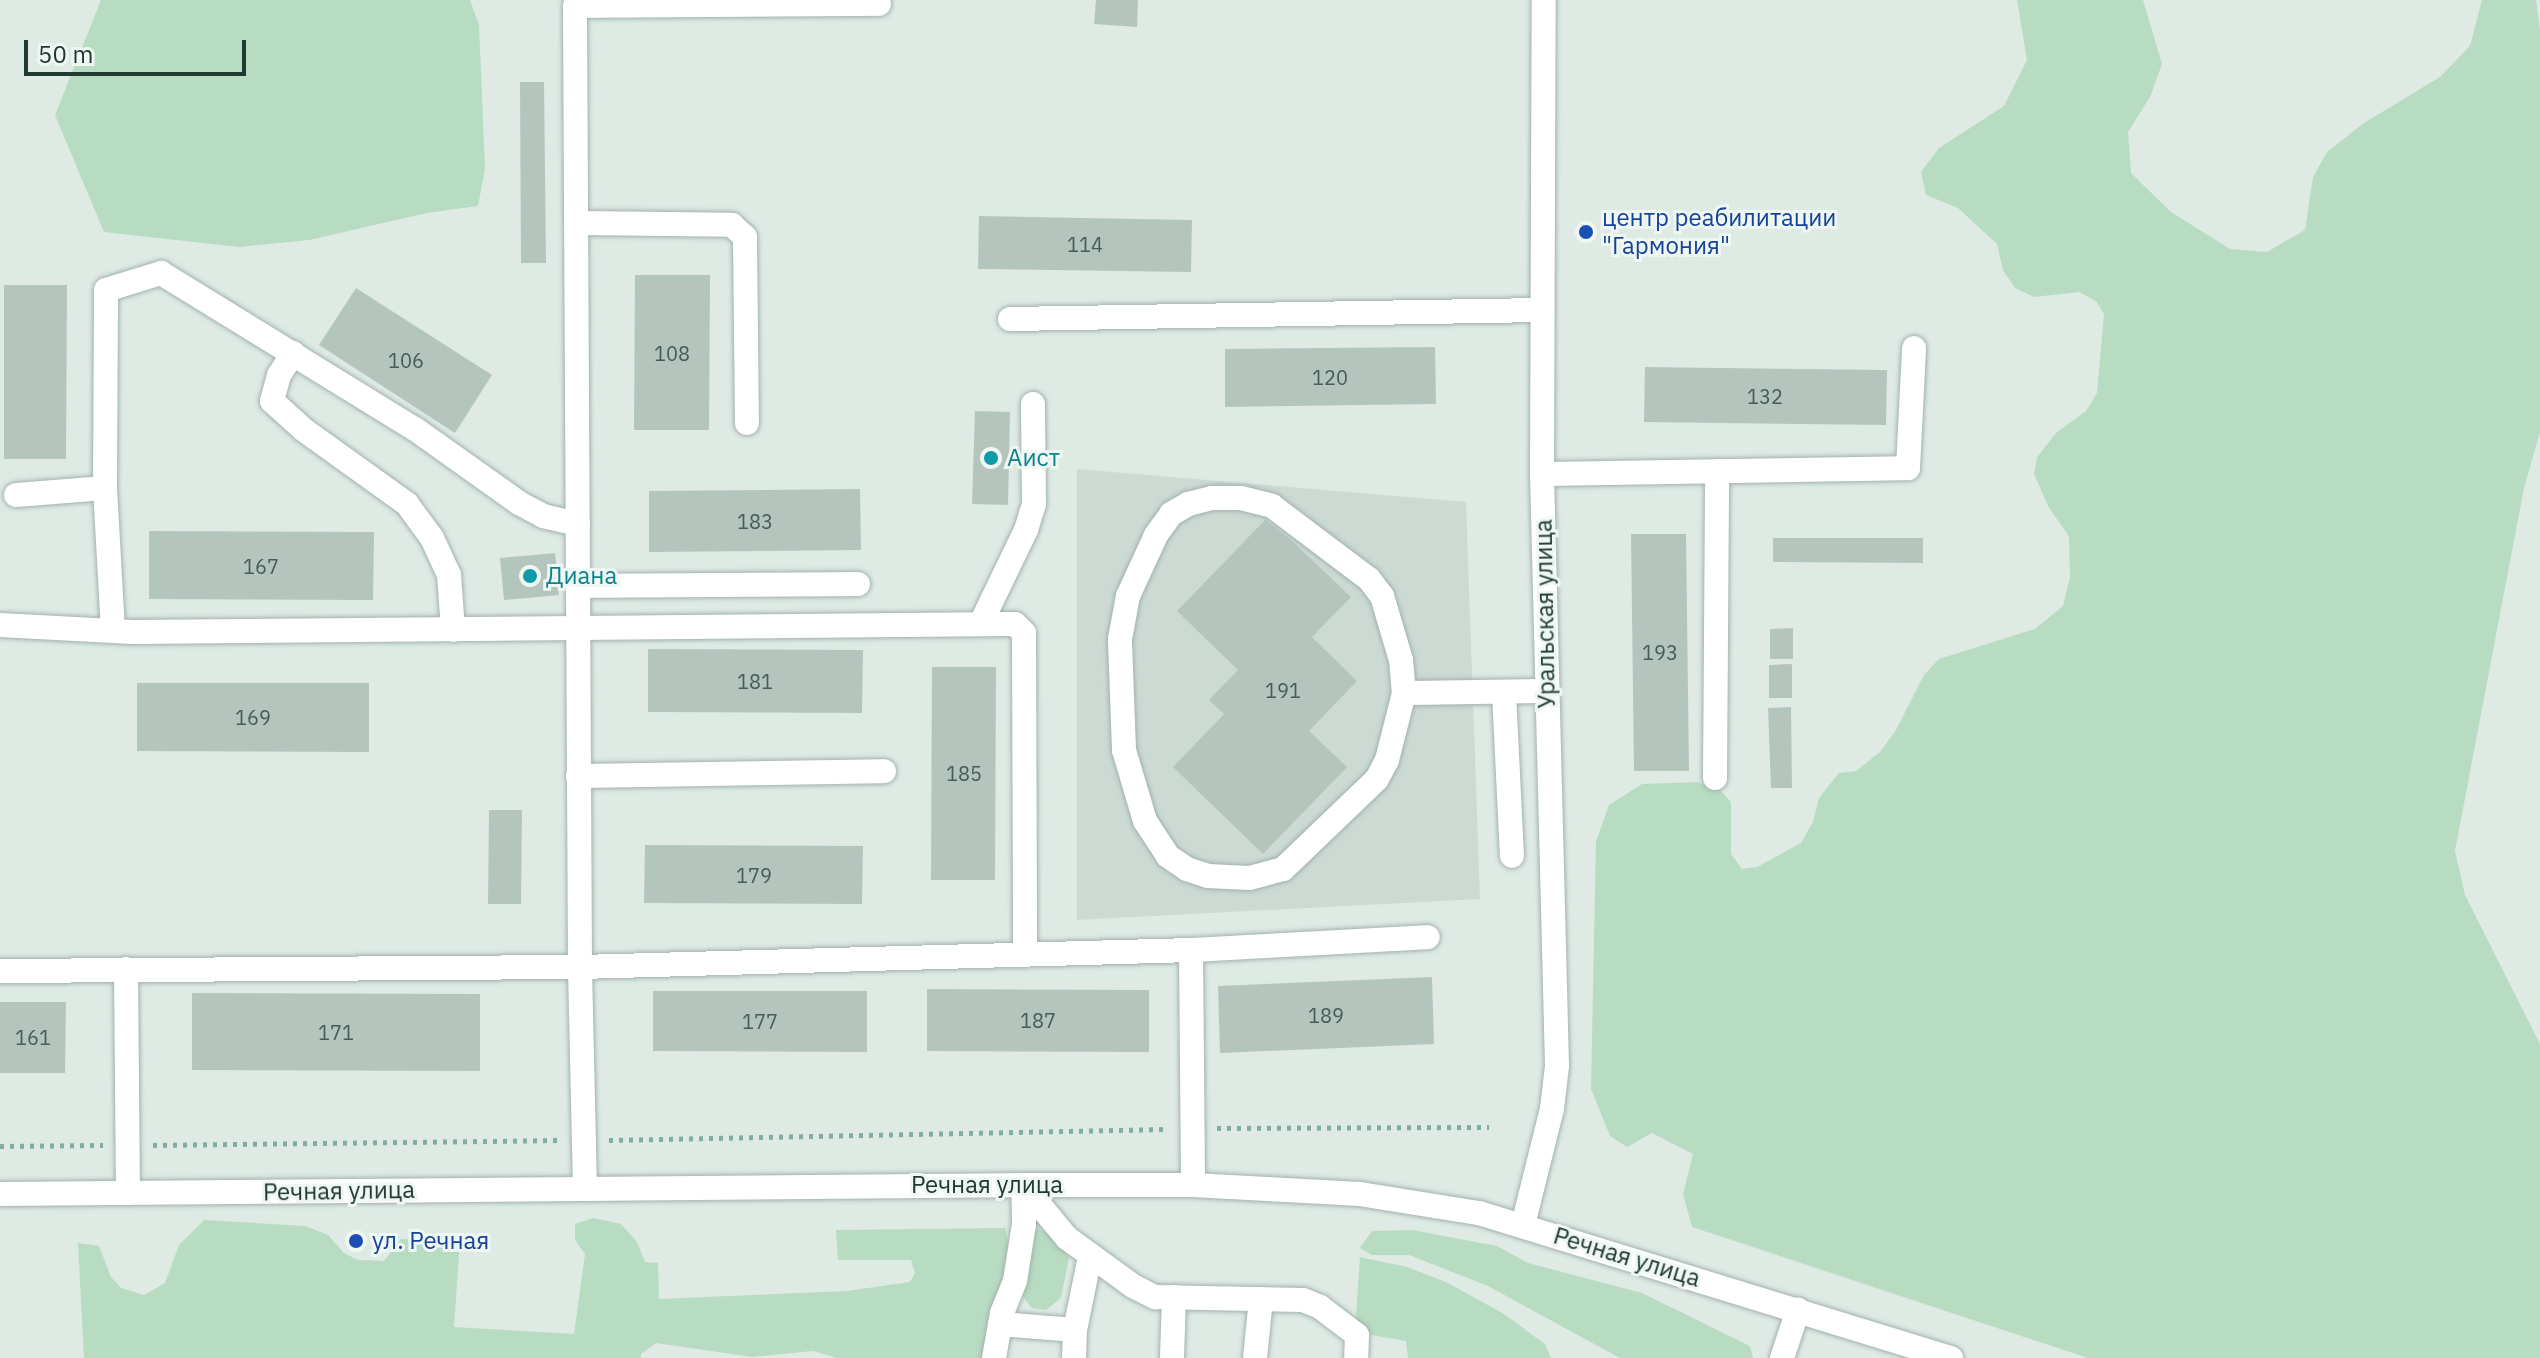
<!DOCTYPE html>
<html>
<head>
<meta charset="utf-8">
<style>
  body { margin:0 }
  #map { position:relative; width:2540px; height:1358px; overflow:hidden; background:#dfeae5; font-family:"IBM Plex Sans",sans-serif }
  div>[style] { position:absolute }
  .built>* { inset:0; background:#cddad4 }
  .green>* { inset:0; background:#b7dcc1 }
  .building>* { inset:0; background:#b4c5be }
  .path>* { height:5px; margin-top:-2.5px; transform-origin:0; background:repeating-linear-gradient(90deg,#7fae9f 0 4px,transparent 0 10px) }
  .roads { filter:drop-shadow(0 0 2px #a2b2ac) drop-shadow(0 0 2px #a2b2ac) }
  .minor>* { height:24px; margin:-12px; padding:0 12px; transform-origin:12px; border-radius:12px; background:#fff }
  .dots>* { width:22px; height:22px; translate:-50% -50%; box-sizing:border-box; border:4px solid #eff7f3; border-radius:50% }
  span { translate:-50% -50%; white-space:nowrap; text-align:center; line-height:1.15; -webkit-text-stroke:6px #eff7f3; paint-order:stroke }
  .number-label { font-size:20px; color:#455d56 }
  .number-label span { -webkit-text-stroke-width:0 }
  .transit-label { font-size:24px; color:#164399 }
  .left { translate:0 -50%; text-align:left }
  .culture-label { font-size:24px; color:#0d838f }
  .street-label { font-size:24px; color:#203a33 }
  .scale { position:absolute; left:24px; top:40px; width:222px; height:36px; box-sizing:border-box; border:4px solid #203a33; border-top:0; padding-left:10px; font-size:24px; line-height:28px; white-space:nowrap; color:#203a33; -webkit-text-stroke:6px #eff7f3; paint-order:stroke }
</style>
</head>
<body>
<div id="map">
  <div class="built">
    <div style="clip-path:polygon(1077px 469px,1466px 502px,1480px 899px,1077px 920px)"></div>
  </div>
  <div class="green">
    <div style="clip-path:polygon(101px 0,470px 0,479px 25px,485px 169px,478px 206px,427px 213px,309px 240px,239px 247px,104px 232px,55px 115px)"></div>
    <div style="clip-path:polygon(2017px 0,2143px 0,2162px 64px,2150px 97px,2128px 132px,2131px 173px,2171px 212px,2230px 249px,2267px 252px,2305px 230px,2313px 177px,2327px 152px,2364px 123px,2440px 77px,2470px 46px,2482px 0,2536px 0,2540px 30px,2540px 432px,2524px 488px,2455px 851px,2465px 895px,2540px 1044px,2540px 1358px,2088px 1358px,1692px 1227px,1683px 1194px,1693px 1154px,1652px 1133px,1627px 1147px,1610px 1136px,1591px 1089px,1596px 841px,1609px 805px,1642px 784px,1697px 782px,1719px 789px,1731px 802px,1731px 854px,1742px 869px,1757px 867px,1801px 843px,1813px 822px,1819px 798px,1839px 773px,1856px 771px,1880px 752px,1896px 730px,1924px 675px,1939px 659px,2035px 629px,2063px 606px,2070px 577px,2069px 536px,2049px 508px,2034px 474px,2037px 457px,2056px 433px,2086px 411px,2097px 393px,2104px 314px,2096px 301px,2079px 292px,2034px 297px,2015px 288px,2003px 270px,1997px 244px,1958px 208px,1926px 195px,1921px 172px,1939px 148px,2004px 106px,2027px 60px)"></div>
    <div style="clip-path:polygon(593px 1218px,621px 1224px,637px 1242px,645px 1262px,658px 1263px,659px 1299px,847px 1291px,910px 1282px,915px 1273px,911px 1260px,838px 1260px,836px 1230px,1005px 1228px,1008px 1242px,1006px 1268px,995px 1300px,986px 1358px,837px 1358px,813px 1351px,752px 1357px,656px 1343px,641px 1354px,641px 1358px,84px 1358px,78px 1243px,99px 1246px,111px 1277px,121px 1288px,144px 1295px,165px 1283px,179px 1245px,204px 1220px,305px 1226px,328px 1235px,344px 1253px,358px 1260px,384px 1261px,401px 1239px,460px 1241px,454px 1327px,574px 1334px,585px 1254px,575px 1240px,575px 1224px)"></div>
    <div style="clip-path:polygon(1034px 1227px,1050px 1234px,1069px 1258px,1061px 1298px,1046px 1310px,1032px 1308px,1023px 1297px)"></div>
    <div style="clip-path:polygon(1412px 1230px,1497px 1246px,1528px 1263px,1642px 1293px,1750px 1346px,1753px 1358px,1620px 1358px,1488px 1286px,1409px 1255px,1372px 1255px,1360px 1248px,1372px 1231px)"></div>
    <div style="clip-path:polygon(1360px 1257px,1407px 1267px,1448px 1283px,1504px 1314px,1545px 1344px,1551px 1358px,1408px 1358px,1406px 1341px,1365px 1334px,1356px 1317px)"></div>
  </div>
  <div class="building">
    <div style="clip-path:polygon(1096px 0,1138px 0,1137px 27px,1094px 24px)"></div>
    <div style="clip-path:polygon(520px 82px,544px 82px,546px 263px,521px 263px)"></div>
    <div style="clip-path:polygon(979px 216px,1192px 220px,1191px 272px,978px 269px)"></div>
    <div style="clip-path:polygon(635px 275px,710px 275px,709px 430px,634px 430px)"></div>
    <div style="clip-path:polygon(4px 285px,67px 285px,66px 459px,4px 459px)"></div>
    <div style="clip-path:polygon(356px 288px,492px 375px,455px 433px,319px 345px)"></div>
    <div style="clip-path:polygon(1435px 347px,1436px 404px,1225px 407px,1225px 349px)"></div>
    <div style="clip-path:polygon(1645px 367px,1887px 370px,1886px 425px,1644px 422px)"></div>
    <div style="clip-path:polygon(975px 411px,1010px 412px,1008px 505px,972px 504px)"></div>
    <div style="clip-path:polygon(860px 489px,861px 550px,649px 552px,649px 491px)"></div>
    <div style="clip-path:polygon(1265px 520px,1290px 539px,1351px 597px,1312px 637px,1357px 681px,1309px 731px,1347px 767px,1263px 854px,1173px 767px,1224px 714px,1209px 700px,1238px 670px,1177px 611px)"></div>
    <div style="clip-path:polygon(149px 531px,374px 532px,373px 600px,149px 599px)"></div>
    <div style="clip-path:polygon(1631px 534px,1686px 534px,1689px 771px,1634px 771px)"></div>
    <div style="clip-path:polygon(1773px 538px,1923px 538px,1923px 563px,1773px 562px)"></div>
    <div style="clip-path:polygon(555px 553px,559px 595px,504px 600px,500px 558px)"></div>
    <div style="clip-path:polygon(1793px 628px,1793px 659px,1770px 659px,1770px 629px)"></div>
    <div style="clip-path:polygon(648px 649px,863px 650px,862px 713px,648px 712px)"></div>
    <div style="clip-path:polygon(1792px 664px,1792px 698px,1769px 698px,1769px 665px)"></div>
    <div style="clip-path:polygon(932px 667px,996px 667px,995px 880px,931px 880px)"></div>
    <div style="clip-path:polygon(137px 683px,369px 683px,369px 752px,137px 751px)"></div>
    <div style="clip-path:polygon(1791px 707px,1792px 788px,1771px 788px,1768px 708px)"></div>
    <div style="clip-path:polygon(489px 810px,522px 810px,521px 904px,488px 904px)"></div>
    <div style="clip-path:polygon(645px 845px,863px 846px,862px 904px,644px 903px)"></div>
    <div style="clip-path:polygon(1432px 977px,1434px 1044px,1220px 1053px,1218px 986px)"></div>
    <div style="clip-path:polygon(927px 989px,1149px 990px,1149px 1052px,927px 1051px)"></div>
    <div style="clip-path:polygon(653px 991px,867px 991px,867px 1052px,653px 1051px)"></div>
    <div style="clip-path:polygon(192px 993px,480px 994px,480px 1071px,192px 1070px)"></div>
    <div style="clip-path:polygon(0 1002px,66px 1002px,65px 1073px,0 1073px)"></div>
  </div>
  <div class="path">
    <div style="left:1217px;top:1128px;width:272px;rotate:-0.2deg"></div>
    <div style="left:609px;top:1140px;width:558px;rotate:-1.13deg"></div>
    <div style="left:153px;top:1145px;width:406px;rotate:-0.7deg"></div>
    <div style="left:0;top:1146px;width:103px;rotate:-0.6deg"></div>
  </div>
  <div class="roads">
    <div class="minor">
      <div style="left:579px;top:223px;width:153px;rotate:0.7deg"></div>
      <div style="left:732px;top:225px;width:18px;rotate:43deg"></div>
      <div style="left:745px;top:237px;width:186px;rotate:89.4deg"></div>
      <div style="left:1010px;top:319px;width:531px;rotate:-0.97deg"></div>
      <div style="left:293px;top:353px;width:26px;rotate:122deg"></div>
      <div style="left:279px;top:375px;width:27px;rotate:105deg"></div>
      <div style="left:272px;top:401px;width:43px;rotate:42.2deg"></div>
      <div style="left:304px;top:430px;width:127px;rotate:35.7deg"></div>
      <div style="left:407px;top:504px;width:42px;rotate:53.7deg"></div>
      <div style="left:432px;top:538px;width:41px;rotate:65.3deg"></div>
      <div style="left:449px;top:575px;width:55px;rotate:85.8deg"></div>
      <div style="left:1542px;top:474px;width:366px;rotate:-0.9deg"></div>
      <div style="left:1908px;top:468px;width:120px;rotate:-87.1deg"></div>
      <div style="left:16px;top:495px;width:89px;rotate:-4.5deg"></div>
      <div style="left:578px;top:586px;width:280px;rotate:-0.4deg"></div>
      <div style="left:981px;top:623px;width:103px;rotate:-64.2deg"></div>
      <div style="left:1026px;top:530px;width:27px;rotate:-73deg"></div>
      <div style="left:1034px;top:504px;width:100px;rotate:-90.6deg"></div>
      <div style="left:0;top:625px;width:132px;rotate:3deg"></div>
      <div style="left:132px;top:632px;width:883px;rotate:-0.52deg"></div>
      <div style="left:1015px;top:624px;width:13px;rotate:45deg"></div>
      <div style="left:1024px;top:633px;width:321px;rotate:89.8deg"></div>
      <div style="left:113px;top:631px;width:143px;rotate:-93.2deg"></div>
      <div style="left:105px;top:488px;width:198px;rotate:-89.7deg"></div>
      <div style="left:106px;top:290px;width:58px;rotate:-17.2deg"></div>
      <div style="left:161px;top:273px;width:298px;rotate:31.6deg"></div>
      <div style="left:415px;top:429px;width:128px;rotate:35.4deg"></div>
      <div style="left:519px;top:503px;width:27px;rotate:28deg"></div>
      <div style="left:543px;top:516px;width:36px;rotate:13deg"></div>
      <div style="left:1404px;top:693px;width:69px;rotate:104.2deg"></div>
      <div style="left:1387px;top:760px;width:21px;rotate:118deg"></div>
      <div style="left:1377px;top:779px;width:130px;rotate:136.2deg"></div>
      <div style="left:1283px;top:869px;width:35px;rotate:165deg"></div>
      <div style="left:1249px;top:878px;width:41px;rotate:-177.2deg"></div>
      <div style="left:1208px;top:876px;width:22px;rotate:-162deg"></div>
      <div style="left:1187px;top:869px;width:23px;rotate:-146deg"></div>
      <div style="left:1168px;top:856px;width:42px;rotate:-123.3deg"></div>
      <div style="left:1145px;top:821px;width:74px;rotate:-106.5deg"></div>
      <div style="left:1124px;top:750px;width:111px;rotate:-92.1deg"></div>
      <div style="left:1120px;top:639px;width:44px;rotate:-79.5deg"></div>
      <div style="left:1128px;top:596px;width:67px;rotate:-65.3deg"></div>
      <div style="left:1156px;top:535px;width:26px;rotate:-54deg"></div>
      <div style="left:1171px;top:514px;width:20px;rotate:-30deg"></div>
      <div style="left:1188px;top:504px;width:25px;rotate:-14deg"></div>
      <div style="left:1212px;top:498px;width:29px"></div>
      <div style="left:1241px;top:498px;width:32px;rotate:14deg"></div>
      <div style="left:1272px;top:506px;width:121px;rotate:37deg"></div>
      <div style="left:1369px;top:579px;width:21px;rotate:53deg"></div>
      <div style="left:1382px;top:596px;width:67px;rotate:73.5deg"></div>
      <div style="left:1401px;top:660px;width:33px;rotate:85deg"></div>
      <div style="left:1404px;top:693px;width:143px;rotate:-0.8deg"></div>
      <div style="left:1504px;top:693px;width:163px;rotate:87.2deg"></div>
      <div style="left:578px;top:776px;width:306px;rotate:-0.9deg"></div>
      <div style="left:1715px;top:778px;width:307px;rotate:-89.6deg"></div>
      <div style="left:1191px;top:950px;width:235px;rotate:89.5deg"></div>
      <div style="left:126px;top:969px;width:224px;rotate:89.5deg"></div>
      <div style="left:0;top:971px;width:580px;rotate:-0.4deg"></div>
      <div style="left:580px;top:967px;width:611px;rotate:-1.59deg"></div>
      <div style="left:1191px;top:950px;width:237px;rotate:-3.1deg"></div>
      <div style="left:1023px;top:1185px;width:69px;rotate:50.3deg"></div>
      <div style="left:1067px;top:1238px;width:82px;rotate:36deg"></div>
      <div style="left:1133px;top:1286px;width:25px;rotate:27deg"></div>
      <div style="left:1155px;top:1297px;width:148px;rotate:1.2deg"></div>
      <div style="left:1303px;top:1300px;width:18px;rotate:22deg"></div>
      <div style="left:1320px;top:1307px;width:46px;rotate:37.1deg"></div>
      <div style="left:1357px;top:1335px;width:23px;rotate:92deg"></div>
      <div style="left:585px;top:1189px;width:222px;rotate:-91.3deg"></div>
      <div style="left:580px;top:967px;width:961px;rotate:-90.3deg"></div>
      <div style="left:575px;top:6px;width:304px;rotate:-0.4deg"></div>
      <div style="left:0;top:1194px;width:1023px;rotate:-0.5deg"></div>
      <div style="left:1023px;top:1185px;width:170px"></div>
      <div style="left:1193px;top:1185px;width:167px;rotate:3.1deg"></div>
      <div style="left:1360px;top:1194px;width:121px;rotate:9.1deg"></div>
      <div style="left:1479px;top:1213px;width:494px;rotate:17.1deg"></div>
      <div style="left:1523px;top:1225px;width:120px;rotate:-76deg"></div>
      <div style="left:1552px;top:1109px;width:43px;rotate:-83.4deg"></div>
      <div style="left:1557px;top:1066px;width:592px;rotate:-91.45deg"></div>
      <div style="left:1542px;top:474px;width:474px;rotate:-89.8deg"></div>
      <div style="left:1000px;top:1324px;width:75px;rotate:4.6deg"></div>
      <div style="left:1075px;top:1330px;width:28px;rotate:92deg"></div>
      <div style="left:1075px;top:1330px;width:76px;rotate:-78.5deg"></div>
      <div style="left:994px;top:1358px;width:46px;rotate:-79.9deg"></div>
      <div style="left:1002px;top:1313px;width:35px;rotate:-68deg"></div>
      <div style="left:1015px;top:1281px;width:58px;rotate:-81deg"></div>
      <div style="left:1024px;top:1224px;width:39px;rotate:-91deg"></div>
      <div style="left:1172px;top:1358px;width:61px;rotate:-88.1deg"></div>
      <div style="left:1255px;top:1358px;width:59px;rotate:-84.2deg"></div>
      <div style="left:1782px;top:1358px;width:51px;rotate:-71.6deg"></div>
    </div>
  </div>
  <div class="dots">
    <div style="left:1586px;top:232px;background:#1a4fb4"></div>
    <div style="left:991px;top:458px;background:#0f9aa8"></div>
    <div style="left:530px;top:576px;background:#0f9aa8"></div>
    <div style="left:356px;top:1241px;background:#1a4fb4"></div>
  </div>
  <div class="number-label">
    <span style="left:1085px;top:244px">114</span>
    <span style="left:672px;top:353px">108</span>
    <span style="left:406px;top:360px">106</span>
    <span style="left:1330px;top:377px">120</span>
    <span style="left:1765px;top:396px">132</span>
    <span style="left:755px;top:521px">183</span>
    <span style="left:261px;top:566px">167</span>
    <span style="left:1660px;top:652px">193</span>
    <span style="left:755px;top:681px">181</span>
    <span style="left:1283px;top:690px">191</span>
    <span style="left:253px;top:717px">169</span>
    <span style="left:964px;top:773px">185</span>
    <span style="left:754px;top:875px">179</span>
    <span style="left:1326px;top:1015px">189</span>
    <span style="left:1038px;top:1020px">187</span>
    <span style="left:760px;top:1021px">177</span>
    <span style="left:336px;top:1032px">171</span>
    <span style="left:33px;top:1037px">161</span>
  </div>
  <div class="transit-label">
    <span class="left" style="left:1602px;top:232px">центр реабилитации<br>"Гармония"</span>
    <span class="left" style="left:372px;top:1241px">ул. Речная</span>
  </div>
  <div class="culture-label">
    <span class="left" style="left:1007px;top:458px">Аист</span>
    <span class="left" style="left:546px;top:576px">Диана</span>
  </div>
  <div class="street-label">
    <span style="left:1545px;top:614px;rotate:-91deg">Уральская улица</span>
    <span style="left:987px;top:1185px">Речная улица</span>
    <span style="left:339px;top:1191px;rotate:-1deg">Речная улица</span>
    <span style="left:1627px;top:1257px;rotate:17deg">Речная улица</span>
  </div>
  <div class="scale">50 m</div>
</div>
</body>
</html>
